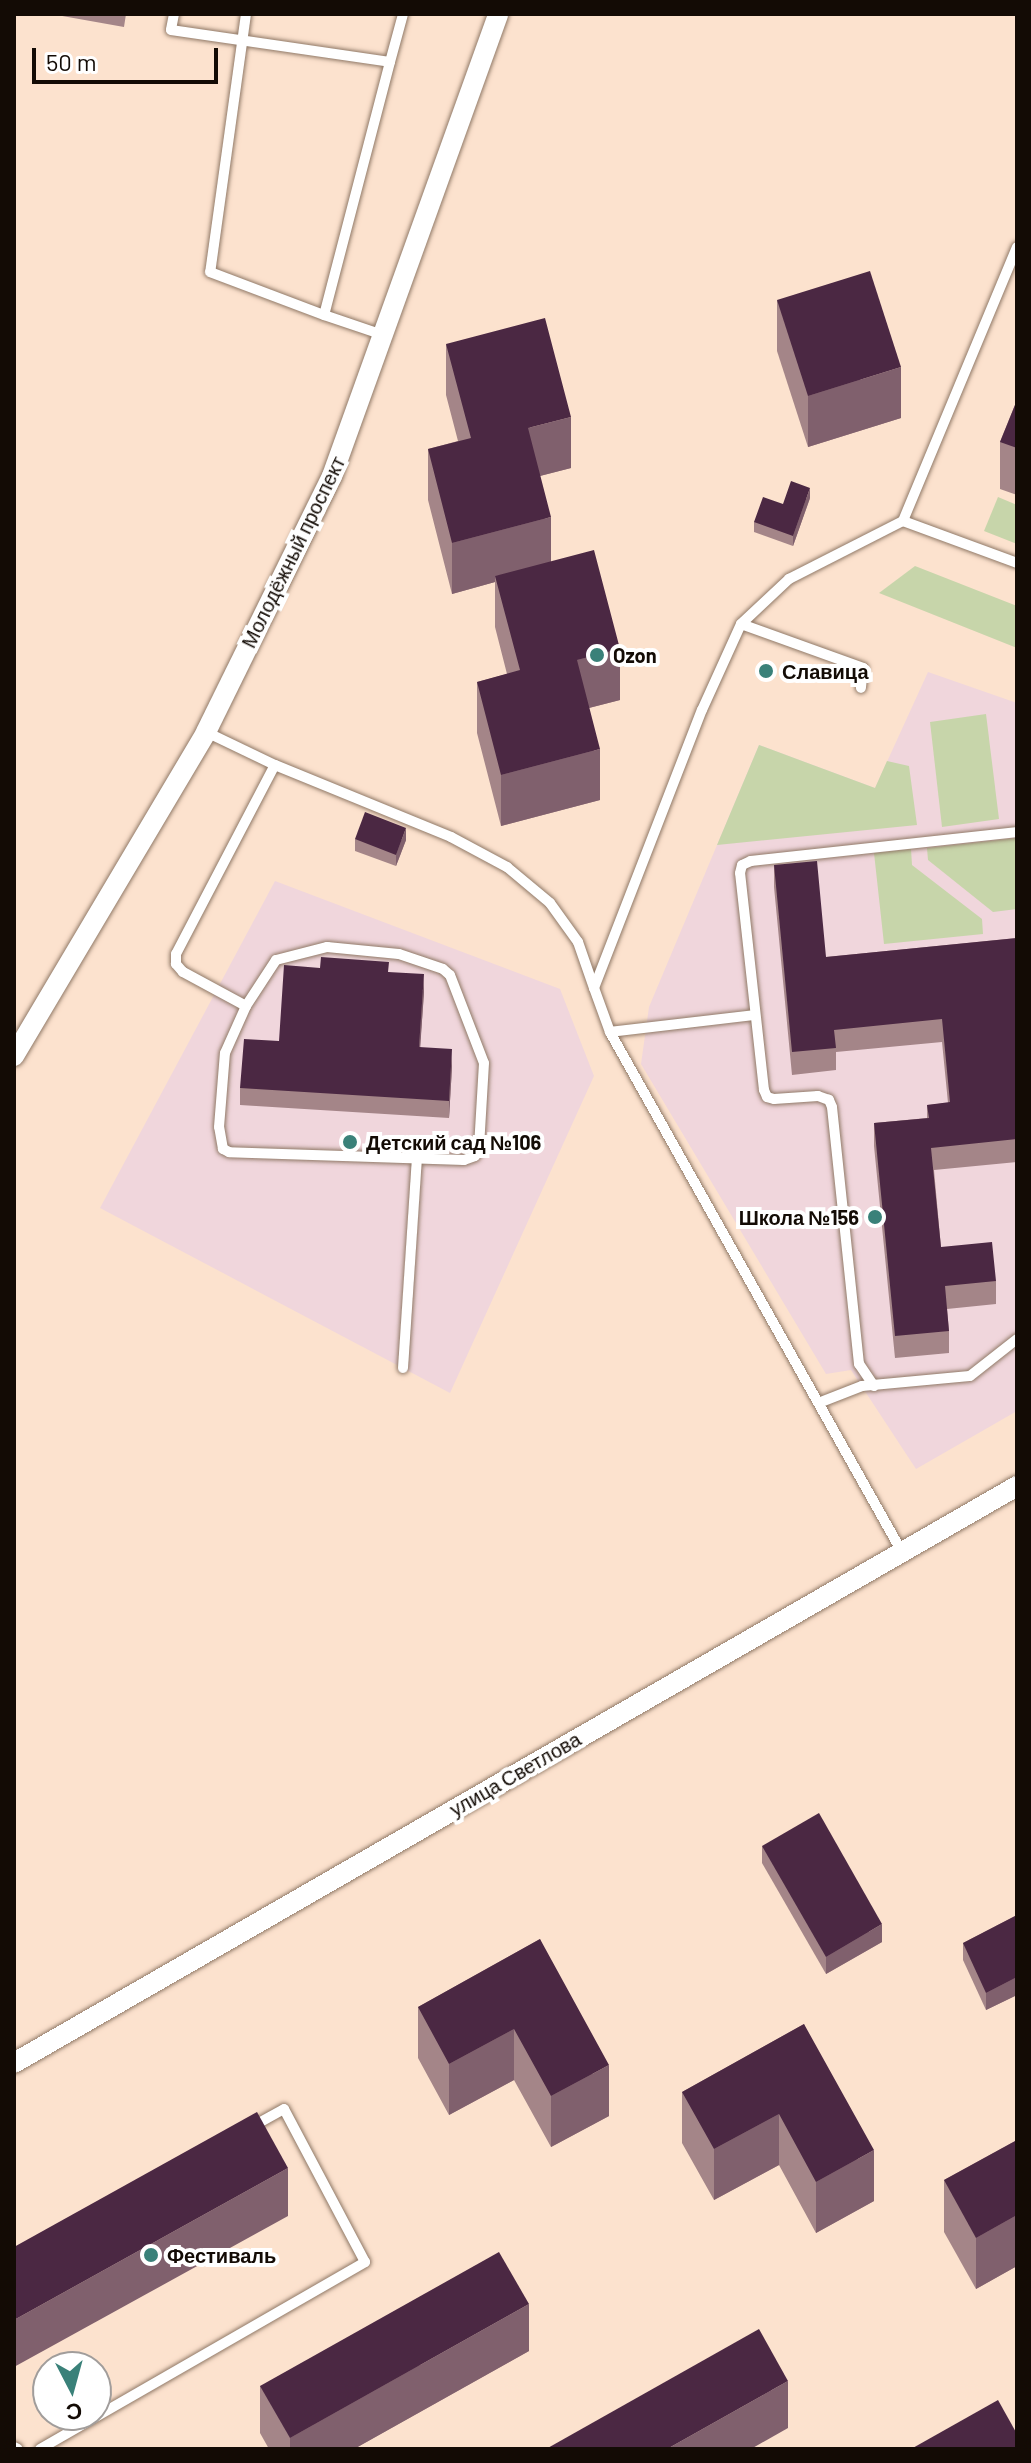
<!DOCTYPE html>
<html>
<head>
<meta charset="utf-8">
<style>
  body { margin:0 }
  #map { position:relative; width:1031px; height:2463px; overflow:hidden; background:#fce2ce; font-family:Barlow,sans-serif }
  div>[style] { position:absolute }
  .education>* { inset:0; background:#f0d6dc }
  .green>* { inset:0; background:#c7d5aa }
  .roads { filter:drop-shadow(0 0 2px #907967) drop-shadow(0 0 2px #907967) }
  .service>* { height:10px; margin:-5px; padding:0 5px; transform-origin:5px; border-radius:5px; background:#fff }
  .minor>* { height:20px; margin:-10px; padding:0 10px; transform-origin:10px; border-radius:10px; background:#fff }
  .wall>* { inset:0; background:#a48588 }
  .shaded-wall>* { inset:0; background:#80606d }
  .building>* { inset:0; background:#4b2843 }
  .dots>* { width:22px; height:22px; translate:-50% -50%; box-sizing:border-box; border:4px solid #fff; border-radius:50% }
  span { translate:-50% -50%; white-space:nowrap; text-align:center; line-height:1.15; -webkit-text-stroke:8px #fff; paint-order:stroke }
  .street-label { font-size:20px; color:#130b05 }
  .poi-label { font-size:20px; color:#130b05; font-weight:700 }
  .left { translate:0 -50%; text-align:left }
  .right { translate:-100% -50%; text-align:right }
  .frame { position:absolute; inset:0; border:16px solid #130b05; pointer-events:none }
  .north { position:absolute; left:32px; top:2351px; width:80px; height:80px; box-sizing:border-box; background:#fff; border:2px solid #a19d9b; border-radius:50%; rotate:174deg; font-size:22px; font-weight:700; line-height:32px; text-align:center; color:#130b05 }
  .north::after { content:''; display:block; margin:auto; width:28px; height:36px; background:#3a8179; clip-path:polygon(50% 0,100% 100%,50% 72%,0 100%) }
  .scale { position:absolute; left:32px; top:48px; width:186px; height:36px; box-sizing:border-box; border:4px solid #130b05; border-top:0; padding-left:10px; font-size:24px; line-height:28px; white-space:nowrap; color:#130b05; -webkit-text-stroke:6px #fff; paint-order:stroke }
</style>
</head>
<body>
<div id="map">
  <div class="education">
    <div style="clip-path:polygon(928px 672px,1017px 703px,1017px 1411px,916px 1469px,851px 1370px,826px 1374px,641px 1064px,649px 1007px,759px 745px,875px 788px)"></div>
    <div style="clip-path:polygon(275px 881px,560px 989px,594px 1076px,450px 1393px,100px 1208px)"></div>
  </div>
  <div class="green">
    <div style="clip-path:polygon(998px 497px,1017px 505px,1017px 544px,984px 531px)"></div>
    <div style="clip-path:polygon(915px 566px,1017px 606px,1017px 648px,879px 593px)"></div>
    <div style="clip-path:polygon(986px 714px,999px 819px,942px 827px,930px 722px)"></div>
    <div style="clip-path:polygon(759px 745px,875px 788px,887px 761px,909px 766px,917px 825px,717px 845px)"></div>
    <div style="clip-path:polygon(1017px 838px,1017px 909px,993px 912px,928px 860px,927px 848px)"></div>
    <div style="clip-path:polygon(911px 849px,912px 865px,982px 919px,983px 934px,884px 944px,874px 853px)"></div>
  </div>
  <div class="roads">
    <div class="service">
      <div style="left:174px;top:14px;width:16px;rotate:101deg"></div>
      <div style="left:171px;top:30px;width:221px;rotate:8.3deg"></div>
      <div style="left:390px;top:62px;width:261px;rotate:104.6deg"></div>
      <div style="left:324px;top:315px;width:62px;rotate:18.7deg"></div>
      <div style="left:246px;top:14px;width:260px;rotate:97.9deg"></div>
      <div style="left:210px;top:272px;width:122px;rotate:20.7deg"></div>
      <div style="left:390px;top:62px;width:50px;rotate:-74.8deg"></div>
      <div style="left:1017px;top:247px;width:297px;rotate:112.6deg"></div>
      <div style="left:903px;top:521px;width:121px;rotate:20.2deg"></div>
      <div style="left:741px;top:624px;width:130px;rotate:19.8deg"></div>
      <div style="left:863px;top:668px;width:20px;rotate:96deg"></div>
      <div style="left:206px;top:732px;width:76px;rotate:25.6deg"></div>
      <div style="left:275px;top:765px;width:190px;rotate:22.2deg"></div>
      <div style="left:451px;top:837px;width:64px;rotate:28.2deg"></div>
      <div style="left:507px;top:867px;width:56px;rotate:39.9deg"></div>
      <div style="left:550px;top:903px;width:48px;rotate:54.3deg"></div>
      <div style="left:578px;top:942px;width:49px;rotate:70.8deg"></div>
      <div style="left:246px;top:1006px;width:55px;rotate:-56.9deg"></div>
      <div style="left:276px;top:960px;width:53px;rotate:-14.3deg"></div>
      <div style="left:327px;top:947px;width:72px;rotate:5.6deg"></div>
      <div style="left:399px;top:954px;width:46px;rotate:18.8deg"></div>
      <div style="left:443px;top:969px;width:9px;rotate:41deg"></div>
      <div style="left:450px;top:975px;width:94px;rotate:68.9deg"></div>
      <div style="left:484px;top:1063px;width:85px;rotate:93.4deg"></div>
      <div style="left:479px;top:1148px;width:9px;rotate:117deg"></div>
      <div style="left:475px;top:1156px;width:12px;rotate:160deg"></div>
      <div style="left:464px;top:1160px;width:235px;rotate:-178.1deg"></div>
      <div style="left:229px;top:1152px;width:7px;rotate:-153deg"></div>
      <div style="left:223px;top:1149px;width:22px;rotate:-100deg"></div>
      <div style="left:219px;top:1127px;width:74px;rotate:-85.4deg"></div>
      <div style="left:225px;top:1053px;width:51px;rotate:-65.9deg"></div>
      <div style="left:246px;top:1006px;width:72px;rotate:-151.6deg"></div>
      <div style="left:183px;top:972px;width:11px;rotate:-131deg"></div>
      <div style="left:176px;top:964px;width:10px;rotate:-90deg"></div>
      <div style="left:176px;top:954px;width:213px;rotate:-62.4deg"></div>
      <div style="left:610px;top:1032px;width:146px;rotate:-6.7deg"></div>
      <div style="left:403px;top:1368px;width:210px;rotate:-86.2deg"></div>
      <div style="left:874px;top:1386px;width:27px;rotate:-124deg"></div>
      <div style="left:859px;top:1364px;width:258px;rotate:-96deg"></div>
      <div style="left:832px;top:1107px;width:8px;rotate:-113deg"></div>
      <div style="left:829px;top:1100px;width:12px;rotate:-160deg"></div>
      <div style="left:818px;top:1096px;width:44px;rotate:176.1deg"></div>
      <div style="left:774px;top:1099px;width:7px;rotate:-164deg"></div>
      <div style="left:767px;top:1097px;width:8px;rotate:-113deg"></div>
      <div style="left:764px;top:1090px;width:218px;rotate:-96.3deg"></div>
      <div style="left:740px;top:873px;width:8px;rotate:-76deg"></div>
      <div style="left:742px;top:865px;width:10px;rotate:-24deg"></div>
      <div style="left:751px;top:861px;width:268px;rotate:-6.2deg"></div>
      <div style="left:821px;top:1402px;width:44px;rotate:-21.3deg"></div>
      <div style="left:862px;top:1386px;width:108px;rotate:-5.3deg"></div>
      <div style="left:970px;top:1376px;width:60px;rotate:-38.2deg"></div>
      <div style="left:902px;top:1552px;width:596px;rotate:-119.32deg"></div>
      <div style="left:610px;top:1032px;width:47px;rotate:-110deg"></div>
      <div style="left:594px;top:988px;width:298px;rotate:-68.8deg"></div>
      <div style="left:702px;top:710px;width:94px;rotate:-65.6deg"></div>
      <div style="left:741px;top:624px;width:66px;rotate:-43.2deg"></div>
      <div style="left:789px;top:579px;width:128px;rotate:-27deg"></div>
      <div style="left:14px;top:2447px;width:4px;rotate:27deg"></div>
      <div style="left:40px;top:2449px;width:375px;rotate:-29.9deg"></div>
      <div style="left:365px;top:2262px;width:173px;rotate:-117.9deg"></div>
      <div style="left:284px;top:2109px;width:38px;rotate:151deg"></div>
    </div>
    <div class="minor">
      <div style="left:14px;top:1056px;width:377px;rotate:-59.3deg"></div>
      <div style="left:206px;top:732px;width:285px;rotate:-63.8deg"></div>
      <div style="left:332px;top:476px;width:491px;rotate:-70.2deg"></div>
      <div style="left:14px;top:2063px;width:1157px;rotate:-29.91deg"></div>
    </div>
  </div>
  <div class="wall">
    <div style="clip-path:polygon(51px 14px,126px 14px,124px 27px)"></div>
    <div style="clip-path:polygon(777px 300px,901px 418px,808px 447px,777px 351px)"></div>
    <div style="clip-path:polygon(446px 344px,571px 468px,540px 476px,551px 562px,620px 700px,589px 708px,600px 800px,501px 826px,477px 733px,477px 682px,507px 674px,495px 627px,495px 582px,452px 594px,428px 500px,428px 449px,458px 441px,446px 395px)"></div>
    <div style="clip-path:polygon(1017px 400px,1017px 495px,1000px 489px,1000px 442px)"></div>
    <div style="clip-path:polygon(810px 498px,793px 546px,754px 532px,754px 522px,783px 504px)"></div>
    <div style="clip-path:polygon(355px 839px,406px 840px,396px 866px,355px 851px)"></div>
    <div style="clip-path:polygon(774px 865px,826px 957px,1017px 938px,1017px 1162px,934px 1170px,941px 1247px,996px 1281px,996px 1304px,947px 1309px,949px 1331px,949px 1353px,895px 1358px,874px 1146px,874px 1123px,927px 1118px,927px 1105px,948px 1103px,942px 1042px,836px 1052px,836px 1070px,792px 1075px,774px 887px)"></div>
    <div style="clip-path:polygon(389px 972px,424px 992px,420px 1047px,452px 1067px,449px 1118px,240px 1105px,240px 1088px)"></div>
    <div style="clip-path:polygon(762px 1846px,882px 1942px,826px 1974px,762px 1863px)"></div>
    <div style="clip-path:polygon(1017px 1915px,1017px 1995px,986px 2010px,963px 1960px,963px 1943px)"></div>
    <div style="clip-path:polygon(540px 1939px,609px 2116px,551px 2147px,514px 2080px,449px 2115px,418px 2058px,418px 2007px)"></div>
    <div style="clip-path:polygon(804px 2024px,874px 2201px,816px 2233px,779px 2165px,714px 2200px,682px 2143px,682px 2092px)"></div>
    <div style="clip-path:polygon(1017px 2140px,1017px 2266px,976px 2289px,944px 2232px,944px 2180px)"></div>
    <div style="clip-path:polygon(529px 2351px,354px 2449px,269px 2449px,260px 2433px,260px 2386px)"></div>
  </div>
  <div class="shaded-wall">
    <div style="clip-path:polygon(901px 367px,901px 418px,808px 447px,808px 396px)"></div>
    <div style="clip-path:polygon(571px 417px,571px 468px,528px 479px,528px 428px)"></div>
    <div style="clip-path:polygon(810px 488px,810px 498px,793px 546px,793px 536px)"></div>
    <div style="clip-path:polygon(551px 517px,551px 568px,495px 576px,495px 582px,452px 594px,452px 543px)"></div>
    <div style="clip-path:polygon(620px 649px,620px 700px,577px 711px,577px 660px)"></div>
    <div style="clip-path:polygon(600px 749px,600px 800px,501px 826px,501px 775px)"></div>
    <div style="clip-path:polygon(406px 828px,406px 840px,396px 866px,396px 855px)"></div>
    <div style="clip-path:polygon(424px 974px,424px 992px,419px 1065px,419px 1047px)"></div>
    <div style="clip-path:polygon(452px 1049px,452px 1067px,449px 1118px,449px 1101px)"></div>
    <div style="clip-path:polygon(882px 1924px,882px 1942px,826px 1974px,826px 1957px)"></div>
    <div style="clip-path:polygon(1017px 1977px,1017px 1995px,986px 2010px,986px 1993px)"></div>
    <div style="clip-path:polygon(514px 2029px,514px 2080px,449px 2115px,449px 2064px)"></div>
    <div style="clip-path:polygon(609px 2065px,609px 2116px,551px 2147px,551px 2096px)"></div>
    <div style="clip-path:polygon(779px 2114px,779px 2165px,714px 2200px,714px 2149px)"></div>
    <div style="clip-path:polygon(874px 2150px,874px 2201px,816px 2233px,816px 2182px)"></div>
    <div style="clip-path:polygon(288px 2168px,288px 2216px,14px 2367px,14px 2320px)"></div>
    <div style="clip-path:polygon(1017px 2215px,1017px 2266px,976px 2289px,976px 2238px)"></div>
    <div style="clip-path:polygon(529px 2304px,529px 2351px,354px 2449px,290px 2449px,290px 2438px)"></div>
    <div style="clip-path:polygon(788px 2381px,788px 2428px,751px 2449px,667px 2449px)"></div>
  </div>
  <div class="building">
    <div style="clip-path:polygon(870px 271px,901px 367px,808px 396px,777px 300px)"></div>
    <div style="clip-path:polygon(545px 318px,571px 417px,528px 428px,551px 517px,452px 543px,428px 449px,471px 438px,446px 344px)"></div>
    <div style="clip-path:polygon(1017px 400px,1017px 448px,1000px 442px)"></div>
    <div style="clip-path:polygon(791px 481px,810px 488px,793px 536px,754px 522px,763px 497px,783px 504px)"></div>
    <div style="clip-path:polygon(594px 550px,620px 649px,577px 660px,600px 749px,501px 775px,477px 682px,520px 670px,495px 576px)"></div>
    <div style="clip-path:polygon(365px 812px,406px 828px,396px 855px,355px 839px)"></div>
    <div style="clip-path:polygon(817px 861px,826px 957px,1017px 938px,1017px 1139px,931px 1148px,941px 1247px,992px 1242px,996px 1281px,945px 1286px,949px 1331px,895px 1336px,874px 1123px,929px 1118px,927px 1105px,950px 1102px,942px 1019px,834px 1030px,836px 1048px,792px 1052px,774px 865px)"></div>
    <div style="clip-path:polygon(321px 957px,389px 962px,388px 972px,424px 974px,419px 1047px,452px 1049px,449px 1101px,240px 1088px,244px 1039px,279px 1041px,284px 965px,320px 968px)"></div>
    <div style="clip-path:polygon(819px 1813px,882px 1924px,826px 1957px,762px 1846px)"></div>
    <div style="clip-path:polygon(1017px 1915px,1017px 1977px,986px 1993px,963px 1943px)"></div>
    <div style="clip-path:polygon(540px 1939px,609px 2065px,551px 2096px,514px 2029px,449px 2064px,418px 2007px)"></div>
    <div style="clip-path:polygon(804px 2024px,874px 2150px,816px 2182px,779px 2114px,714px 2149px,682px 2092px)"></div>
    <div style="clip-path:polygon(257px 2112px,288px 2168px,14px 2320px,14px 2247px)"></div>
    <div style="clip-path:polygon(1017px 2140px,1017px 2215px,976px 2238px,944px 2180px)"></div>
    <div style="clip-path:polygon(499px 2252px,529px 2304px,290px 2438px,260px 2386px)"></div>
    <div style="clip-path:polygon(759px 2329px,788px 2381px,667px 2449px,546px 2449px)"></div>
    <div style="clip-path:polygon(998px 2400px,1017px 2434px,1017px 2449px,911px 2449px)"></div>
  </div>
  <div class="dots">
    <div style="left:597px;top:655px;background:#3a8179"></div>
    <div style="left:766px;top:671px;background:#3a8179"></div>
    <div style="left:350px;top:1142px;background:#3a8179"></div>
    <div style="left:875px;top:1217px;background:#3a8179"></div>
    <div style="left:151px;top:2255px;background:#3a8179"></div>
  </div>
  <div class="street-label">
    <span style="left:293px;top:552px;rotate:-64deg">Молодёжный проспект</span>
    <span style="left:515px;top:1774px;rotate:-30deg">улица Светлова</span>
  </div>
  <div class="poi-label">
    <span class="left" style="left:613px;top:655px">Ozon</span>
    <span class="left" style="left:782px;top:671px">Славица</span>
    <span class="left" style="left:366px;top:1142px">Детский сад №106</span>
    <span class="right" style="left:859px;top:1217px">Школа №156</span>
    <span class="left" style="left:167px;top:2255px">Фестиваль</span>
  </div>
  <div class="frame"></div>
  <div class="north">С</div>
  <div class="scale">50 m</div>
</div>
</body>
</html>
